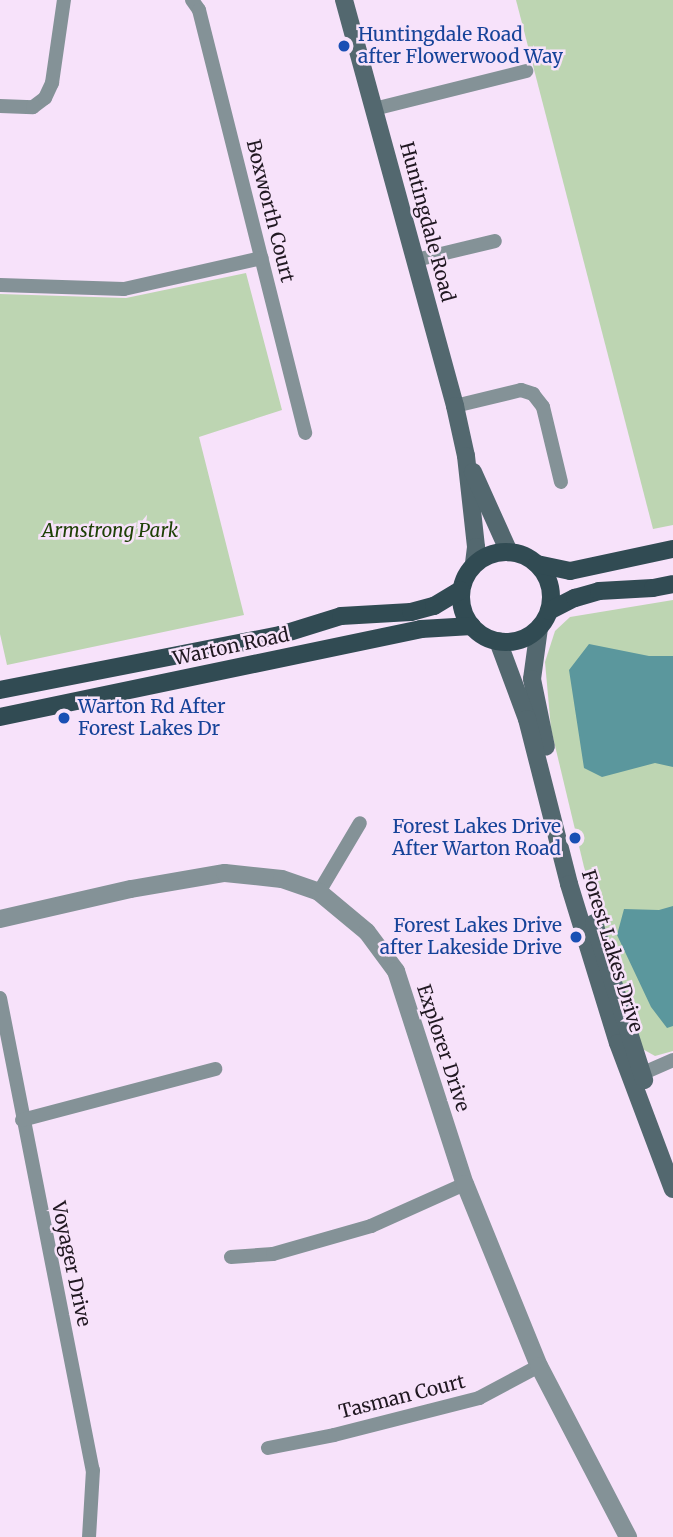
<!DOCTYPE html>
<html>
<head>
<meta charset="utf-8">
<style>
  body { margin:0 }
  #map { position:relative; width:673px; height:1537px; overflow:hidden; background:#f7e2fa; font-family:Merriweather,serif }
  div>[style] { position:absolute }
  .green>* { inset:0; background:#bdd5b2 }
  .water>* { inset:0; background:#5b979d }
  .minor>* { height:14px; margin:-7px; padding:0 7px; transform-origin:7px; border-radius:7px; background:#849297 }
  .tertiary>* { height:18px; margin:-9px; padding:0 9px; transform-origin:9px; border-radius:9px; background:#849297 }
  .secondary>* { height:18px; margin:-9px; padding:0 9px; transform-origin:9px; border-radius:9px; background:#53686f }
  .primary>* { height:18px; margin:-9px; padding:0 9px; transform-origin:9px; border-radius:9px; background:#314b53 }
  .primary>.ring { margin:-9px; padding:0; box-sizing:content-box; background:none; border:18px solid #314b53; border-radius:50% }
  .dots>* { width:19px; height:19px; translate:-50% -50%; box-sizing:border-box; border:4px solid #f7e2fa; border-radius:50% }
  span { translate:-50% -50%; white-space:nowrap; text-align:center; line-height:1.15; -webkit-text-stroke:5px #f7e2fa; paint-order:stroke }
  .transit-label { font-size:19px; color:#164399 }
  .left { translate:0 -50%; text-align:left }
  .right { translate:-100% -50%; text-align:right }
  .street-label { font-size:19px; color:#201821 }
  .park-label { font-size:19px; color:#1e4106; font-style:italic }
</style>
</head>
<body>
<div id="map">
  <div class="green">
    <div style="clip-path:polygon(516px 0,673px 0,673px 525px,653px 529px)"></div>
    <div style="clip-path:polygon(246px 273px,282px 410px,199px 437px,244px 615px,7px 665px,0 634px,0 294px,126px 298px)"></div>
    <div style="clip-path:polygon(673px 600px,673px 1051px,655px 1056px,639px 1047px,584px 867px,551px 729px,545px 662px,555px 631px,570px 617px)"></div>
  </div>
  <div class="water">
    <div style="clip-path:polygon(589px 644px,649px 656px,673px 656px,673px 767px,655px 763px,602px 777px,584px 768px,569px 670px)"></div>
    <div style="clip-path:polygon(673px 906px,673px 1026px,667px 1028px,651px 1007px,617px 935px,624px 909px,659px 910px)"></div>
  </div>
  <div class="minor">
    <div style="left:192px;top:0;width:12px;rotate:55deg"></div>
    <div style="left:199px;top:10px;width:436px;rotate:75.9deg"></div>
    <div style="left:0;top:106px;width:33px;rotate:2deg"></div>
    <div style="left:33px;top:107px;width:15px;rotate:-37deg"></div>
    <div style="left:45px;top:98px;width:17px;rotate:-65deg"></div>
    <div style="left:52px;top:83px;width:84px;rotate:-81.8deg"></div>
    <div style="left:374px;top:109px;width:157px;rotate:-14deg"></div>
    <div style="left:416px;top:260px;width:81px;rotate:-13.5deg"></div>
    <div style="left:0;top:285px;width:124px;rotate:1.8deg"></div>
    <div style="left:124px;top:289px;width:141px;rotate:-12.7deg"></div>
    <div style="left:455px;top:406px;width:68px;rotate:-13.6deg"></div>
    <div style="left:521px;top:390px;width:13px;rotate:18deg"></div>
    <div style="left:533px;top:394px;width:16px;rotate:52deg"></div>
    <div style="left:543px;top:407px;width:77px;rotate:76.5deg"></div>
    <div style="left:319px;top:892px;width:80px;rotate:-59.3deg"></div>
    <div style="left:0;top:998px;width:481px;rotate:78.9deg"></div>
    <div style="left:93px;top:1470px;width:67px;rotate:93.4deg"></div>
    <div style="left:632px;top:1078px;width:45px;rotate:-23.7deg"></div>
    <div style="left:22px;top:1120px;width:200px;rotate:-14.8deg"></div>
    <div style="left:231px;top:1257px;width:42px;rotate:-4.1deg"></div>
    <div style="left:273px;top:1254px;width:102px;rotate:-15.9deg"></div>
    <div style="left:371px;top:1226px;width:103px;rotate:-24.1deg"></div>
    <div style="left:268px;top:1448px;width:67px;rotate:-11.1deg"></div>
    <div style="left:334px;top:1435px;width:150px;rotate:-14.3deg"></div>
    <div style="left:479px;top:1398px;width:68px;rotate:-28.1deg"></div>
  </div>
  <div class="tertiary">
    <div style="left:0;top:919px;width:134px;rotate:-12.9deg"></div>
    <div style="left:131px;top:889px;width:95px;rotate:-9.7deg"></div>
    <div style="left:225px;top:873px;width:57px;rotate:6deg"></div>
    <div style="left:282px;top:879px;width:39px;rotate:19deg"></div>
    <div style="left:319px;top:892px;width:62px;rotate:39.8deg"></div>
    <div style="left:367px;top:932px;width:49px;rotate:53.4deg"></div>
    <div style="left:396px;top:971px;width:224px;rotate:72.1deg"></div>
    <div style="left:465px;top:1184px;width:196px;rotate:67.9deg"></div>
    <div style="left:539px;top:1366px;width:193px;rotate:62.5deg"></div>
  </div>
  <div class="secondary">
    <div style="left:344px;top:0;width:421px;rotate:74.7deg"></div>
    <div style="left:455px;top:406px;width:51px;rotate:77.6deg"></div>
    <div style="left:466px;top:456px;width:92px;rotate:83.7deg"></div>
    <div style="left:476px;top:547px;width:17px;rotate:97deg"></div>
    <div style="left:473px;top:472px;width:88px;rotate:65.8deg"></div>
    <div style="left:539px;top:628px;width:51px;rotate:97.8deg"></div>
    <div style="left:532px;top:679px;width:69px;rotate:78.4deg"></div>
    <div style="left:498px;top:641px;width:83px;rotate:69.6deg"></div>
    <div style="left:527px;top:719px;width:170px;rotate:75.7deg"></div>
    <div style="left:569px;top:884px;width:166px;rotate:72.9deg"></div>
    <div style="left:618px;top:1043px;width:156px;rotate:69.4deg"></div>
    <div style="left:594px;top:923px;width:165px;rotate:72.3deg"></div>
  </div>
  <div class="primary">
    <div class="ring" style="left:461px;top:552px;width:72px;height:72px"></div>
    <div style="left:537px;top:564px;width:34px;rotate:12deg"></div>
    <div style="left:570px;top:571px;width:105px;rotate:-12.1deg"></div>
    <div style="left:549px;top:611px;width:29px;rotate:-27deg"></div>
    <div style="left:575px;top:598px;width:25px;rotate:-16deg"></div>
    <div style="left:599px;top:591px;width:54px;rotate:-3.2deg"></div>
    <div style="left:653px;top:588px;width:20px;rotate:-11deg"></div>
    <div style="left:0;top:690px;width:285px;rotate:-11.1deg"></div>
    <div style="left:280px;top:635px;width:64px;rotate:-17.3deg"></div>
    <div style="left:341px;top:616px;width:70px;rotate:-3.3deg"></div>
    <div style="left:411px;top:612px;width:24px;rotate:-15deg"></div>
    <div style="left:434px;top:606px;width:31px;rotate:-31deg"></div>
    <div style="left:0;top:717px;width:430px;rotate:-11.8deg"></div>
    <div style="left:421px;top:629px;width:51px;rotate:-3.4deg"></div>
  </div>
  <div class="dots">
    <div style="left:344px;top:46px;background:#1a4fb4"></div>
    <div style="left:64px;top:718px;background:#1a4fb4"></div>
    <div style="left:575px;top:838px;background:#1a4fb4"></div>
    <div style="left:576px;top:937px;background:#1a4fb4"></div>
  </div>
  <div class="transit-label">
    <span class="left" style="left:358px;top:46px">Huntingdale Road<br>after Flowerwood Way</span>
    <span class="left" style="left:78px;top:718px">Warton Rd After<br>Forest Lakes Dr</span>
    <span class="right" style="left:561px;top:838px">Forest Lakes Drive<br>After Warton Road</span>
    <span class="right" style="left:562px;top:937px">Forest Lakes Drive<br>after Lakeside Drive</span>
  </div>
  <div class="street-label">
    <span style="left:270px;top:211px;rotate:76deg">Boxworth Court</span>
    <span style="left:427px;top:222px;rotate:75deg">Huntingdale Road</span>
    <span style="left:231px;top:647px;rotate:-12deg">Warton Road</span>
    <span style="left:612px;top:951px;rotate:73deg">Forest Lakes Drive</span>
    <span style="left:443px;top:1048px;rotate:72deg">Explorer Drive</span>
    <span style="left:71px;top:1264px;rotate:78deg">Voyager Drive</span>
    <span style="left:402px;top:1397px;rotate:-14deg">Tasman Court</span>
  </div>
  <div class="park-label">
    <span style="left:110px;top:531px">Armstrong Park</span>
  </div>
</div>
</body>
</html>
